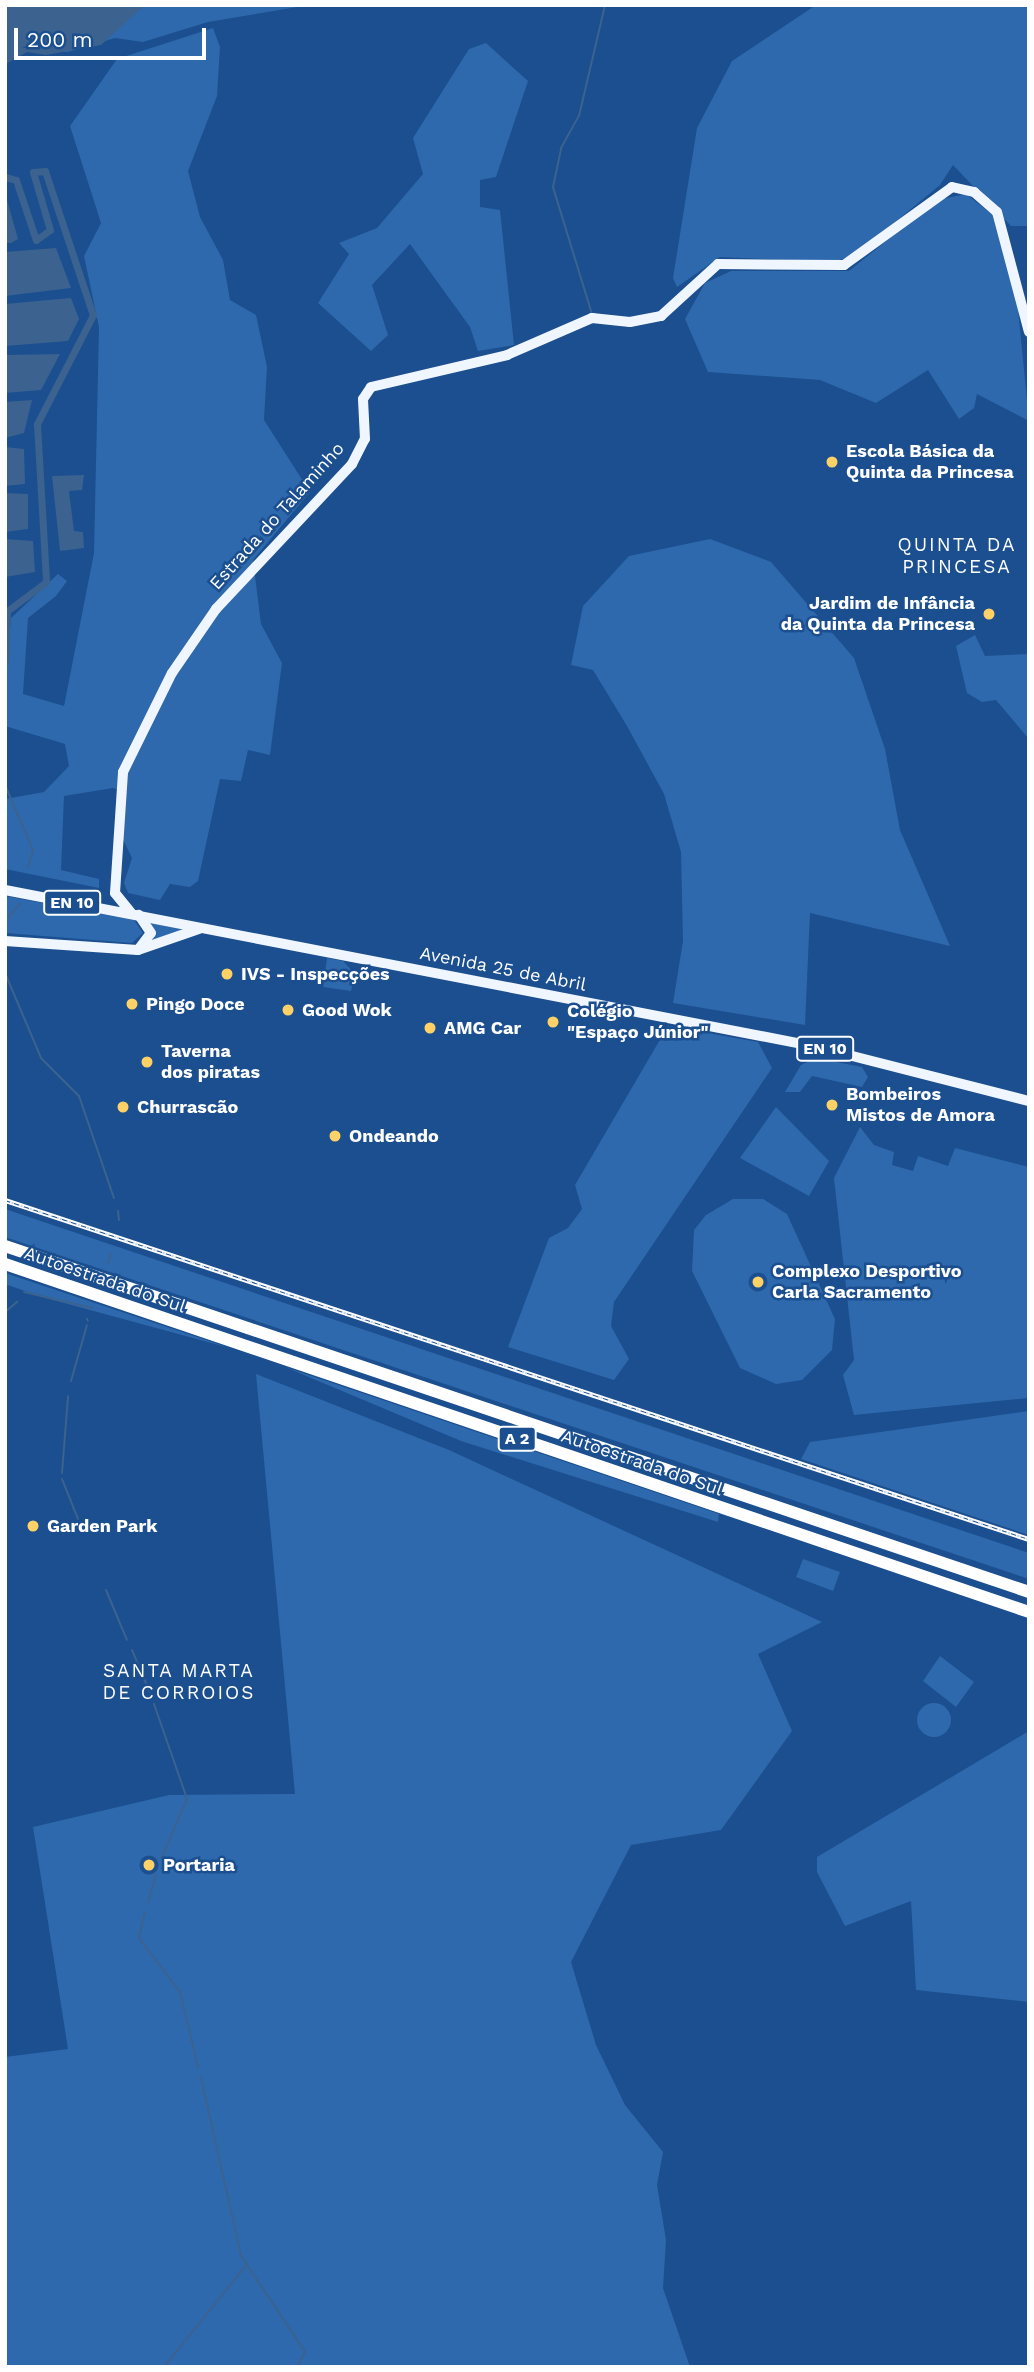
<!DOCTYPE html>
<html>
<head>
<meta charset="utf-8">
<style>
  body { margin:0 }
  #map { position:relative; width:1034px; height:2372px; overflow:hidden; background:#1b4f8f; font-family:"Work Sans",sans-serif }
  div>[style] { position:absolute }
  .green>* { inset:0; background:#2e69ad }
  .round { border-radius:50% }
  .water>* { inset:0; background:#3c6290 }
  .stream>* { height:2px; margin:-1px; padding:0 1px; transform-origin:1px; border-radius:1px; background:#3c6290 }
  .canal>* { height:7px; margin:-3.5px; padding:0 3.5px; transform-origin:3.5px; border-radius:3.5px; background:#3c6290 }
  .major>* { height:10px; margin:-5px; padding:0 5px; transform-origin:5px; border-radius:5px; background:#f0f6ff }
  .highway>* { height:12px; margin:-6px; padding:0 6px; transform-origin:6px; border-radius:6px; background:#fff }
  .rail>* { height:4.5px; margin-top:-2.25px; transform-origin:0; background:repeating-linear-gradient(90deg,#1b4f8f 0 5px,#fff 0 10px); box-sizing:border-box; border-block:2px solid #fff }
  .dots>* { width:19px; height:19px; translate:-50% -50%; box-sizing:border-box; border:4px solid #1b4f8f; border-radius:50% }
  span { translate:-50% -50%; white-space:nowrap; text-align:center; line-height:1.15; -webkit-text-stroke:5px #1b4f8f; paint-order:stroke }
  .shield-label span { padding:2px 5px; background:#1b4f8f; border:2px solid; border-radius:5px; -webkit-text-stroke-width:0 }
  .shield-label { font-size:16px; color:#fff; font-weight:700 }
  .poi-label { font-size:18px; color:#fff; font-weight:700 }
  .left { translate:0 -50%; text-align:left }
  .right { translate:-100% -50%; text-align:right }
  .street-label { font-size:18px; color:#fff }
  .neighbourhood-label { font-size:19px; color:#fff; letter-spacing:2px }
  .frame { position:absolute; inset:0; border:7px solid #fff; pointer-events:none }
  .scale { position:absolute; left:14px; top:28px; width:192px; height:32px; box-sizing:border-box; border:4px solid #fff; border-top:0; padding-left:9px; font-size:21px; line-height:24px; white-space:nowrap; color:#fff; -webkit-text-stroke:5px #1b4f8f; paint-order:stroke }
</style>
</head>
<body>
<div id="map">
  <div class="green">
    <div style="clip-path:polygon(5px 5px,309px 5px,208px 22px,143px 42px,115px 38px,68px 52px,27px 52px,5px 64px)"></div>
    <div style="clip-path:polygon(816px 5px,1029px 5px,1029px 226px,1011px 226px,953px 165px,940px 185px,854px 256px,833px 262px,720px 257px,677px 287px,673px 278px,697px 128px,732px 61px)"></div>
    <div style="clip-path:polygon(213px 28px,220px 47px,217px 96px,188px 171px,200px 217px,223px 260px,230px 300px,256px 315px,267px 367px,264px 420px,310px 492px,253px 560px,261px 624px,282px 663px,270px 755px,248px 750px,241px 781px,220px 779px,198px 881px,190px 887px,170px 884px,160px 900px,128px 893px,124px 883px,132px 858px,120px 833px,121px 791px,113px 788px,64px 796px,61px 870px,99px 879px,99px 888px,5px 869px,5px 799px,44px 792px,69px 766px,65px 744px,5px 726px,5px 684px,11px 618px,58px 574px,67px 581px,56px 596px,28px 618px,23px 694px,64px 706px,94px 553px,99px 327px,84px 256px,101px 223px,70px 126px,117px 59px)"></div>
    <div style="clip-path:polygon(486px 43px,528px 81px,496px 177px,480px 180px,480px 207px,500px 210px,514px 345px,478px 351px,470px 327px,410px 244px,372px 285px,388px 335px,371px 351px,318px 303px,349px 254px,339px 243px,377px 228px,423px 174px,413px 138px,469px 49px)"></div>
    <div style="clip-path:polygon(966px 194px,993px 215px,1016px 288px,1029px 421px,977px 394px,974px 408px,959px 419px,928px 370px,876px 403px,820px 380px,708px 372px,685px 319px,705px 283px,731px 271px,849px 271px,937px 200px)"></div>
    <div style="clip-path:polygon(710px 539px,771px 562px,854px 658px,885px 749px,900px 830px,950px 946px,810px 913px,805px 1025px,673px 1003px,683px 941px,681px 852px,664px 794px,627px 726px,593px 670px,571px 665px,583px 606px,629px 556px)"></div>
    <div style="clip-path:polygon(975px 635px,985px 656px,1029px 654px,1029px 739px,996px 700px,982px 702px,967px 693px,956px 646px)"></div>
    <div style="clip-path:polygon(5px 896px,134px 920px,143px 933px,132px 943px,5px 933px)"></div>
    <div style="clip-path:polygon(150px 920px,187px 927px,151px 945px)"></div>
    <div style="clip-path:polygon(327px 958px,343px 961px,355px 974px,351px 991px,323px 987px)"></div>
    <div style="clip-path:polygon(668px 1026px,758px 1042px,772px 1068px,614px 1302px,611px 1326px,629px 1359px,614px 1380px,508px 1347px,549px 1238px,568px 1228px,582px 1209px,575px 1185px)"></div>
    <div style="clip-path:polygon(816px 1058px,862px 1067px,868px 1077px,862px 1087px,812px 1076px,800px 1092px,785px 1092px,801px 1065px)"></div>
    <div style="clip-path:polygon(776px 1107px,829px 1161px,809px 1196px,740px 1158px)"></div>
    <div style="clip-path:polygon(860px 1127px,874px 1145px,894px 1152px,892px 1165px,913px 1171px,918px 1156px,948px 1166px,955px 1148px,1029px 1167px,1029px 1398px,854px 1415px,843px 1375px,854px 1360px,834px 1178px)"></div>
    <div style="clip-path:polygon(733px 1199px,763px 1199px,787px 1214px,835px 1319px,832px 1350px,802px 1380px,776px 1384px,740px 1368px,692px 1271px,694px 1230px,706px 1215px)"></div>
    <div style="clip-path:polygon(5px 1209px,1029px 1553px,1029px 1579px,5px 1237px)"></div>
    <div style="clip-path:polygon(5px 1273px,230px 1348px,42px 1297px,5px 1284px)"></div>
    <div style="clip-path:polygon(285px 1367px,719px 1514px,718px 1522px,461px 1441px)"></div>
    <div style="clip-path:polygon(256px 1374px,449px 1450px,822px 1622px,758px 1654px,792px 1731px,721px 1830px,631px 1845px,571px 1962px,596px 2045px,625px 2105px,663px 2152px,657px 2185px,666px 2240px,663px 2288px,690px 2367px,5px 2367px,5px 2057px,68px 2049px,33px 1827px,169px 1795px,295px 1794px)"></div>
    <div style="clip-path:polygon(1029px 1411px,1029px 1535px,801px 1459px,810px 1442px)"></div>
    <div style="clip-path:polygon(803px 1559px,840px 1572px,833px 1591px,796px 1577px)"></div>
    <div style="clip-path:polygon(940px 1656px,974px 1682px,956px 1707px,923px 1681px)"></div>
    <div class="round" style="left:917px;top:1703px;width:34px;height:34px"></div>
    <div style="clip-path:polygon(1029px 1731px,1029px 2002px,916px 1990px,911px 1901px,845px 1926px,817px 1872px,817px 1857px)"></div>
  </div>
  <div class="water">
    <div style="clip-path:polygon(5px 5px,145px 5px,101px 45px,46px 55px,27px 52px,5px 64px)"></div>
    <div style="clip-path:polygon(5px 193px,18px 239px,11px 243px,5px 243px)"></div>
    <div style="clip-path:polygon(56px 248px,71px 288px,5px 296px,5px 252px)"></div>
    <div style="clip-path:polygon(71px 298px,79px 319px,68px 341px,5px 346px,5px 304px)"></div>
    <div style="clip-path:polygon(60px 354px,41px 390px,5px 393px,5px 355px)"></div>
    <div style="clip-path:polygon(32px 400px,24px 433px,5px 438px,5px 402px)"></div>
    <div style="clip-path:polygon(5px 447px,24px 449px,25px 484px,5px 486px)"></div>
    <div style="clip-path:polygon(84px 475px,82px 490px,69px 491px,74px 531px,83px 532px,84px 548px,60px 551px,52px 476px)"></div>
    <div style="clip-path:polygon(5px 493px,28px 494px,28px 529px,5px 532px)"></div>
    <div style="clip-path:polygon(5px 539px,33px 541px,35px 572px,5px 577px)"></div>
  </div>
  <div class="stream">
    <div style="left:592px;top:314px;width:133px;rotate:-107.1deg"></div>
    <div style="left:553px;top:187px;width:40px;rotate:-78deg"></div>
    <div style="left:561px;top:148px;width:37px;rotate:-61deg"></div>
    <div style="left:579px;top:116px;width:114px;rotate:-76.8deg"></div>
    <div style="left:5px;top:785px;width:71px;rotate:66.7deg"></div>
    <div style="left:33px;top:850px;width:18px;rotate:106deg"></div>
    <div style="left:5px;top:921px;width:23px;rotate:-49deg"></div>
    <div style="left:5px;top:973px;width:92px;rotate:67deg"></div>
    <div style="left:41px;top:1058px;width:54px;rotate:45deg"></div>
    <div style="left:79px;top:1096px;width:108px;rotate:71.1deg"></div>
    <div style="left:118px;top:1211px;width:9px;rotate:84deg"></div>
    <div style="left:108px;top:1263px;width:9px;rotate:-72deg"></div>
    <div style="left:24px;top:1292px;width:70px;rotate:13.2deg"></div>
    <div style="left:5px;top:1312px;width:16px;rotate:-40deg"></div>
    <div style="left:87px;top:1319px;width:2px;rotate:63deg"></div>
    <div style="left:71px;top:1381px;width:58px;rotate:-74.1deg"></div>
    <div style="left:62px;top:1473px;width:77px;rotate:-85.5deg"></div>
    <div style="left:62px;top:1479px;width:43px;rotate:68.2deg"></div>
    <div style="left:106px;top:1590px;width:54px;rotate:67.2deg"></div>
    <div style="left:132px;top:1650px;width:49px;rotate:67.1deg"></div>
    <div style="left:154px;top:1704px;width:101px;rotate:70.8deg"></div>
    <div style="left:187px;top:1799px;width:65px;rotate:113.4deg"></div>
    <div style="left:148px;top:1902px;width:29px;rotate:-74deg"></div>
    <div style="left:145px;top:1912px;width:27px;rotate:103deg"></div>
    <div style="left:139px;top:1938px;width:68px;rotate:52.8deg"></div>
    <div style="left:180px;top:1992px;width:77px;rotate:76.5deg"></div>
    <div style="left:201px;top:2077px;width:183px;rotate:77.4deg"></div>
    <div style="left:241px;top:2256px;width:115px;rotate:56.3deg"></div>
    <div style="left:305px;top:2352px;width:17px;rotate:118deg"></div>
    <div style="left:164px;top:2367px;width:132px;rotate:-51.1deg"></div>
  </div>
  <div class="canal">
    <div style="left:5px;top:177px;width:11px;rotate:15deg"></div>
    <div style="left:16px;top:180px;width:63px;rotate:71.6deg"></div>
    <div style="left:36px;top:240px;width:17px;rotate:-36deg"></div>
    <div style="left:50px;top:230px;width:60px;rotate:-106.3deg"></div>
    <div style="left:33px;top:172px;width:12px;rotate:-5deg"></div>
    <div style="left:45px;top:171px;width:152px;rotate:71.6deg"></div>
    <div style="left:93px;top:315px;width:123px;rotate:117.2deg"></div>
    <div style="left:37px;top:424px;width:158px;rotate:86.7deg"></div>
    <div style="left:46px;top:582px;width:49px;rotate:143.4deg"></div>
    <div style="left:7px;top:611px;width:51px;rotate:92.2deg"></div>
  </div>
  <div class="major">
    <div style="left:5px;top:890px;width:823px;rotate:10.93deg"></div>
    <div style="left:813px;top:1046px;width:223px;rotate:14.3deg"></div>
    <div style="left:132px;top:914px;width:27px;rotate:-129deg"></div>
    <div style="left:115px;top:893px;width:121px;rotate:-86.2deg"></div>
    <div style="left:123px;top:772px;width:110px;rotate:-63.7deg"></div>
    <div style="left:172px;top:673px;width:78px;rotate:-55.5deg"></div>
    <div style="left:216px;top:609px;width:199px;rotate:-46.8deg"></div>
    <div style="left:352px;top:464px;width:28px;rotate:-63deg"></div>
    <div style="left:365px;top:439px;width:40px;rotate:-92.9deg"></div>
    <div style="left:363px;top:399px;width:14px;rotate:-56deg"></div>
    <div style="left:371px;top:387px;width:140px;rotate:-13.2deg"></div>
    <div style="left:507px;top:355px;width:93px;rotate:-23.5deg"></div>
    <div style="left:592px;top:318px;width:38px;rotate:6deg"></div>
    <div style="left:630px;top:322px;width:32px;rotate:-11deg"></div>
    <div style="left:661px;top:316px;width:77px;rotate:-42.4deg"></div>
    <div style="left:718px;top:264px;width:126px;rotate:0.5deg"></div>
    <div style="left:844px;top:265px;width:133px;rotate:-35.8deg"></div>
    <div style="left:952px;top:187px;width:23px;rotate:13deg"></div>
    <div style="left:974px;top:192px;width:30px;rotate:41deg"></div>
    <div style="left:997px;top:212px;width:124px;rotate:75.1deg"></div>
    <div style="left:5px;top:941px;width:133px;rotate:3.9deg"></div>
    <div style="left:138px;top:950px;width:65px;rotate:-19deg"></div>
    <div style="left:138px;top:950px;width:21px;rotate:-53deg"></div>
    <div style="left:151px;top:933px;width:22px;rotate:-124deg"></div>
  </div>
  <div class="highway">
    <div style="left:5px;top:1246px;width:1081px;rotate:18.67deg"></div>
    <div style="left:5px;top:1264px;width:1082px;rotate:18.77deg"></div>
  </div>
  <div class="rail">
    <div style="left:5px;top:1200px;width:1079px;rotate:18.32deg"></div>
  </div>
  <div class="dots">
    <div style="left:832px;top:462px;background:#ffd166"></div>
    <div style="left:989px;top:614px;background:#ffd166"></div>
    <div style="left:227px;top:974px;background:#ffd166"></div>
    <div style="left:132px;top:1004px;background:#ffd166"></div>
    <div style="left:288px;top:1010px;background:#ffd166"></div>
    <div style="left:553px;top:1022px;background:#ffd166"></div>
    <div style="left:430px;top:1028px;background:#ffd166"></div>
    <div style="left:147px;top:1062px;background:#ffd166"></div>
    <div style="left:832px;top:1105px;background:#ffd166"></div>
    <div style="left:123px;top:1107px;background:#ffd166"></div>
    <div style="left:335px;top:1136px;background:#ffd166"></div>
    <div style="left:758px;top:1282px;background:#ffd166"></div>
    <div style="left:33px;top:1526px;background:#ffd166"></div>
    <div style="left:149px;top:1865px;background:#ffd166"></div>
  </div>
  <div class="shield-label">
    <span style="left:72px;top:903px">EN 10</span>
    <span style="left:825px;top:1049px">EN 10</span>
    <span style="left:517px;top:1439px">A 2</span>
  </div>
  <div class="poi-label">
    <span class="left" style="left:846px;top:462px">Escola Básica da<br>Quinta da Princesa</span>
    <span class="right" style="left:975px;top:614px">Jardim de Infância<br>da Quinta da Princesa</span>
    <span class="left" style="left:241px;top:974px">IVS - Inspecções</span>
    <span class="left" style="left:146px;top:1004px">Pingo Doce</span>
    <span class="left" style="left:302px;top:1010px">Good Wok</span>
    <span class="left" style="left:567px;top:1022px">Colégio<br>"Espaço Júnior"</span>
    <span class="left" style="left:444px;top:1028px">AMG Car</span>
    <span class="left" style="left:161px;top:1062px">Taverna<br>dos piratas</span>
    <span class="left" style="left:846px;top:1105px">Bombeiros<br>Mistos de Amora</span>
    <span class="left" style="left:137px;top:1107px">Churrascão</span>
    <span class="left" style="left:349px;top:1136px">Ondeando</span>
    <span class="left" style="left:772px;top:1282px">Complexo Desportivo<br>Carla Sacramento</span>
    <span class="left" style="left:47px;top:1526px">Garden Park</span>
    <span class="left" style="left:163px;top:1865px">Portaria</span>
  </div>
  <div class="street-label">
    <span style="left:277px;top:516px;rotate:-48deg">Estrada do Talaminho</span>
    <span style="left:503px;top:969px;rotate:11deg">Avenida 25 de Abril</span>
    <span style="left:105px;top:1280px;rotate:19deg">Autoestrada do Sul</span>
    <span style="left:642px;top:1463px;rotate:19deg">Autoestrada do Sul</span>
  </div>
  <div class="neighbourhood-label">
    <span style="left:957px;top:556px">QUINTA DA<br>PRINCESA</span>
    <span style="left:179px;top:1682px">SANTA MARTA<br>DE CORROIOS</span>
  </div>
  <div class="frame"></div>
  <div class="scale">200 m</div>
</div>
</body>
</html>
